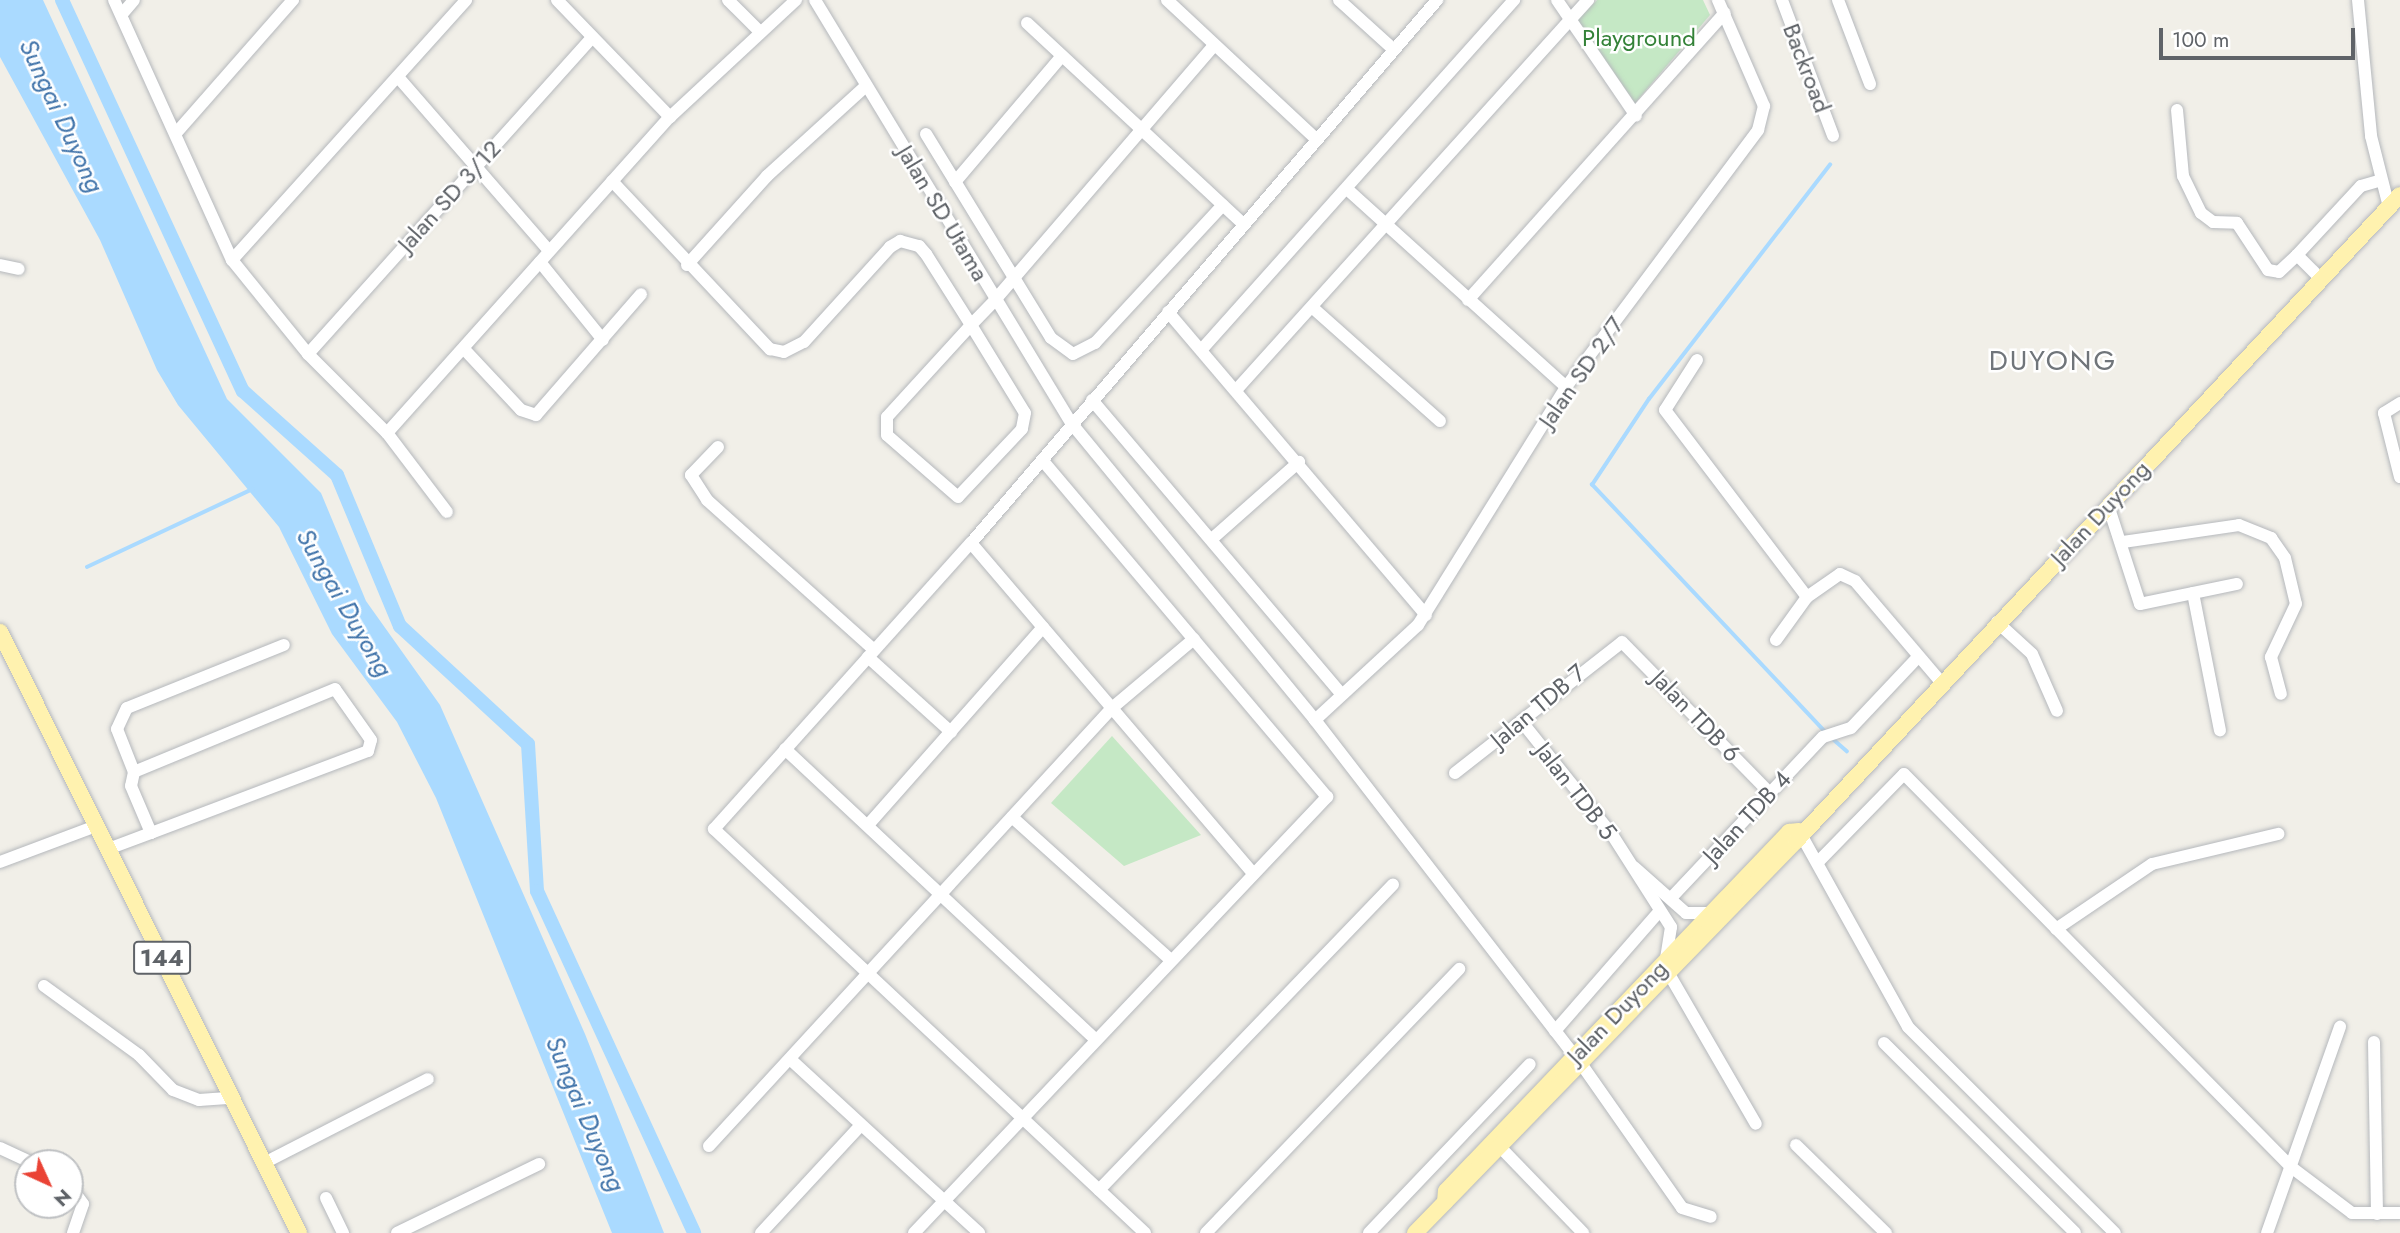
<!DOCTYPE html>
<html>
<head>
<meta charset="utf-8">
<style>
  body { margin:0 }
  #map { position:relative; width:2400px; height:1233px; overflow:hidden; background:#f1efe8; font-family:Jost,sans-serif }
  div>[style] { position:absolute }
  .green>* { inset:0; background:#c5e8c5 }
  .water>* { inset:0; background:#aadaff }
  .stream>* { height:3.5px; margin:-1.75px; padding:0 1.75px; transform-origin:1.75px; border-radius:1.75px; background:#aadaff }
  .canal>* { height:14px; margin:-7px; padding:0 7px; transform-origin:7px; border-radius:7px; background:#aadaff }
  .roads { filter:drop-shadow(0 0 2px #b5b8bc) drop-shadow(0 0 2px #b5b8bc) }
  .minor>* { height:12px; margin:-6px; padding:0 6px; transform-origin:6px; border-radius:6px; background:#fff }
  .major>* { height:16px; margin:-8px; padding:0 8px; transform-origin:8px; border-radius:8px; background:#fff2af }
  span { translate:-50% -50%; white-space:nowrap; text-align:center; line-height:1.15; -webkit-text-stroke:5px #fff; paint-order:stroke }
  .shield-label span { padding:2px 5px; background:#fff; border:2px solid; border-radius:5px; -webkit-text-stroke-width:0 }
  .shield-label { font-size:23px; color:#5f6368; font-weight:700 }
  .park-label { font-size:24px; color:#348238 }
  .street-label { font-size:24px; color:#5f6368 }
  .water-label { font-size:26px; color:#4174aa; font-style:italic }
  .quarter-label { font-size:28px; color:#70757a; letter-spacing:2px }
  .north { position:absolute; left:14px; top:1149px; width:70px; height:70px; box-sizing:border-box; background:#fff; border:2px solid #bfc1c3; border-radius:50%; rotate:135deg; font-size:19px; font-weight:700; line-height:28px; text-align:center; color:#5f6368 }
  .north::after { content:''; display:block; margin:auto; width:24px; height:32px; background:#ea4335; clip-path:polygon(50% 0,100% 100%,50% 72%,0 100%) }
  .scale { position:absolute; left:2159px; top:28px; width:196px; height:32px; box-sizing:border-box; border:4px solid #5f6368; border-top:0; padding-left:9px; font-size:21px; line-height:24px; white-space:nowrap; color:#5f6368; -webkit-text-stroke:5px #fff; paint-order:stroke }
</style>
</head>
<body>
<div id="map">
  <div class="green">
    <div style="clip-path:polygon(1597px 0,1703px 0,1710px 15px,1635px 103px,1578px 20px)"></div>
    <div style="clip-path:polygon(1112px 736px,1201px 835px,1124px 866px,1051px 803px)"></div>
  </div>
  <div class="water">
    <div style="clip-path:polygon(0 0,43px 0,227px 399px,321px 493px,366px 601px,440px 705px,585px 1034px,664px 1233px,612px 1233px,436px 798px,397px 722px,332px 634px,279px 527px,178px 405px,157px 370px,100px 240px,0 57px)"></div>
  </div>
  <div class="stream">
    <div style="left:87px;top:567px;width:183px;rotate:-25.2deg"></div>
    <div style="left:1826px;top:733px;width:341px;rotate:-133.3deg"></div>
    <div style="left:1592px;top:485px;width:103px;rotate:-56.5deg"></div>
    <div style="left:1649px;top:399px;width:296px;rotate:-52.3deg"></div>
    <div style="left:1832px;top:738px;width:20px;rotate:41deg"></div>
  </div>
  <div class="canal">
    <div style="left:62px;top:0;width:431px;rotate:65.2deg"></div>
    <div style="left:243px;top:391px;width:126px;rotate:41.8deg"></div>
    <div style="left:337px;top:475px;width:164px;rotate:67.4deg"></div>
    <div style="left:400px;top:626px;width:174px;rotate:42.7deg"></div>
    <div style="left:528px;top:744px;width:147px;rotate:86.5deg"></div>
    <div style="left:537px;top:891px;width:376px;rotate:65.3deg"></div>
  </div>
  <div class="roads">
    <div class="minor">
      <div style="left:114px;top:0;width:286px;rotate:65.6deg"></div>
      <div style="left:232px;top:260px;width:121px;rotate:51deg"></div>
      <div style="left:308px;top:354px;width:112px;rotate:45deg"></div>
      <div style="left:387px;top:433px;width:99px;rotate:52.8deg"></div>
      <div style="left:557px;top:0;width:163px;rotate:46deg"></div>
      <div style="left:728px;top:0;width:44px;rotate:45deg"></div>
      <div style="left:815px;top:0;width:496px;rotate:58.8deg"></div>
      <div style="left:1072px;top:424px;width:383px;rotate:50.6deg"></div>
      <div style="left:1315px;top:720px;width:436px;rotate:52.3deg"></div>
      <div style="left:1582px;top:1065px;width:174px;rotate:55deg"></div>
      <div style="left:1682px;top:1208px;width:30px;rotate:17deg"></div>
      <div style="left:1167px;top:0;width:204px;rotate:43deg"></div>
      <div style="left:1339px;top:0;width:73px;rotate:42.2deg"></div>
      <div style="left:1557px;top:0;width:140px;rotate:55.7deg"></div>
      <div style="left:1782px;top:0;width:145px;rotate:69.4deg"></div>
      <div style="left:1838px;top:0;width:90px;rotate:69.1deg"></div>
      <div style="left:2358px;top:0;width:137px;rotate:84.5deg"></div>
      <div style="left:2371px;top:136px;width:73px;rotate:75.8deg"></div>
      <div style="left:122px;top:14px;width:18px;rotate:-49deg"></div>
      <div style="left:1027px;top:23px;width:295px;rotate:42.9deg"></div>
      <div style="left:398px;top:77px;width:230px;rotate:49deg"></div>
      <div style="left:2177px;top:110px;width:66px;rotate:84.8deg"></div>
      <div style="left:2183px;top:176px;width:41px;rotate:64.1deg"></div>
      <div style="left:2201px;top:213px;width:15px;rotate:37deg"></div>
      <div style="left:2213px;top:222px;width:24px;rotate:2deg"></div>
      <div style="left:2237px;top:223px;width:56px;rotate:56.6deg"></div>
      <div style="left:2268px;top:270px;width:11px;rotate:10deg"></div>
      <div style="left:2279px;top:272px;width:25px;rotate:-43deg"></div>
      <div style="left:177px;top:132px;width:176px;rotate:-48.7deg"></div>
      <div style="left:926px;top:134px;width:239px;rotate:58.5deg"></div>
      <div style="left:1051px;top:338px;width:27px;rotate:36deg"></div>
      <div style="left:1073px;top:354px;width:25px;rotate:-27deg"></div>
      <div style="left:1095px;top:343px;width:188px;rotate:-47.2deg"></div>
      <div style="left:612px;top:181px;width:231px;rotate:46.8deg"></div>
      <div style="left:770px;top:349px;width:14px;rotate:12deg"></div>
      <div style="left:784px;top:352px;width:22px;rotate:-27deg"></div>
      <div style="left:804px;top:342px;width:128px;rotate:-47.8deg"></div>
      <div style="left:890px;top:247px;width:12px;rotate:-31deg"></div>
      <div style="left:900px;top:241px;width:20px;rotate:15deg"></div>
      <div style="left:919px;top:246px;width:11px;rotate:49deg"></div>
      <div style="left:926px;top:254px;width:84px;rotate:57.6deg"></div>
      <div style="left:971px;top:325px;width:103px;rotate:58.5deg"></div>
      <div style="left:1025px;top:413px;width:16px;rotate:101deg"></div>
      <div style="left:1022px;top:429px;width:93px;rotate:133.3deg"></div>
      <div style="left:958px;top:497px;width:94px;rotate:-138.9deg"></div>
      <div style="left:887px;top:435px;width:18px;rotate:-90deg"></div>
      <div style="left:887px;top:417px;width:125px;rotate:-47.6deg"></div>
      <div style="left:971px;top:325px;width:35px;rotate:-46deg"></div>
      <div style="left:995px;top:300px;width:336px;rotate:-49.3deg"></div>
      <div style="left:955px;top:182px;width:165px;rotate:-49.7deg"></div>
      <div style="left:1347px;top:189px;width:295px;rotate:42.1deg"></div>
      <div style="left:232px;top:260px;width:350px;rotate:-48deg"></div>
      <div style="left:540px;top:262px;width:100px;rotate:51.1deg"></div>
      <div style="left:0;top:265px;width:19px;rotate:12deg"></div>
      <div style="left:687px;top:265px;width:120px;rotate:-48deg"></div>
      <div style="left:767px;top:176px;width:134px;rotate:-42.3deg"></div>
      <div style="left:2321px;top:279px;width:34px;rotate:-135deg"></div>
      <div style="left:2297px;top:255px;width:94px;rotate:-47.2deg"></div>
      <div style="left:2361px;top:186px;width:18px;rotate:-16deg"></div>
      <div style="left:1468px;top:300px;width:385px;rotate:-48.2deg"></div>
      <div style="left:1313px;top:308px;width:170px;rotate:41.7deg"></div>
      <div style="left:1168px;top:312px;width:398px;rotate:49.6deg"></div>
      <div style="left:1203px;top:348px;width:467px;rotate:-48.2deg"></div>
      <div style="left:464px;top:349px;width:83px;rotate:46.9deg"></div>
      <div style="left:521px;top:410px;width:16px;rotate:18deg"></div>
      <div style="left:536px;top:415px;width:160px;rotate:-49deg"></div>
      <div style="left:308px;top:354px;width:425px;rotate:-48.1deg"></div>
      <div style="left:1697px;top:360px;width:59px;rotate:122.6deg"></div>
      <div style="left:1665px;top:410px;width:235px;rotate:52.8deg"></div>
      <div style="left:1238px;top:388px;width:523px;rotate:-47.95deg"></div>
      <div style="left:1092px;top:400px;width:383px;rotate:49.7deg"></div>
      <div style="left:2400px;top:403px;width:19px;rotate:148deg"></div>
      <div style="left:2384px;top:413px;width:66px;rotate:76deg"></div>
      <div style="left:387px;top:433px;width:424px;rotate:-48.2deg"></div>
      <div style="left:670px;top:117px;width:172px;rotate:-42.9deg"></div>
      <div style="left:718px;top:447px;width:39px;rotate:134deg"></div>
      <div style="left:691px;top:475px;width:30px;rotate:57deg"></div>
      <div style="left:707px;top:500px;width:224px;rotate:41.9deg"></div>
      <div style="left:2108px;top:505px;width:104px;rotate:72.1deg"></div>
      <div style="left:2140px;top:604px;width:99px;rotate:-11.7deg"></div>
      <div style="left:1213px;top:538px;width:115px;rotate:-41.5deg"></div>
      <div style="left:2123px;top:542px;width:117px;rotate:-8.3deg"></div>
      <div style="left:2239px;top:525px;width:35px;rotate:22deg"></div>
      <div style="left:2271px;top:538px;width:24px;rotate:55deg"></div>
      <div style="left:2285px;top:558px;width:47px;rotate:76.6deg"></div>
      <div style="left:2296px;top:604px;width:59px;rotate:115.3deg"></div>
      <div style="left:2271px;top:657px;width:38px;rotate:75deg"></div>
      <div style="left:971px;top:543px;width:435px;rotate:49.5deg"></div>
      <div style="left:2193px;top:593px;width:140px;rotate:78.9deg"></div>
      <div style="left:1997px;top:622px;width:47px;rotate:42.4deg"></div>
      <div style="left:2032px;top:654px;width:62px;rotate:66.3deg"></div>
      <div style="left:1776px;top:640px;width:53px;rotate:-54.2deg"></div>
      <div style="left:1807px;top:597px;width:40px;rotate:-34.9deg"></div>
      <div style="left:1840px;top:574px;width:17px;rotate:25deg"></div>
      <div style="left:1855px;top:581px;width:133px;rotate:49.6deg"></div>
      <div style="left:868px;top:657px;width:112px;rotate:42.1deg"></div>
      <div style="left:1315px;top:720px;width:140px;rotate:-42.7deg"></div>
      <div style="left:1418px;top:625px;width:280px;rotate:-58.1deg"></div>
      <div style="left:1566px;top:387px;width:321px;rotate:-53.2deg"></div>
      <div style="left:1758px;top:130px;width:25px;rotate:-76deg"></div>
      <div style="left:1764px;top:106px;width:116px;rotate:-113.5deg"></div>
      <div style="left:1522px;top:722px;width:146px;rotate:51.4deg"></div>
      <div style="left:1613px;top:836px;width:108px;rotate:57.5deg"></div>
      <div style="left:1671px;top:927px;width:32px;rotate:99deg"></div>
      <div style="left:785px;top:749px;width:424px;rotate:43.1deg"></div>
      <div style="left:134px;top:772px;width:46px;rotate:-111.6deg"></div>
      <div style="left:117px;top:729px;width:23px;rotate:-65deg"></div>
      <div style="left:127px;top:708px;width:169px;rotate:-21.9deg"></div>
      <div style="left:1455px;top:773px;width:212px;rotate:-38.1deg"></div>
      <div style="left:1622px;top:642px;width:210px;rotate:45.6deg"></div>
      <div style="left:1012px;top:817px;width:214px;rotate:42deg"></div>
      <div style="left:868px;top:825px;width:264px;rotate:-48.5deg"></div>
      <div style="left:1799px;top:831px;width:224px;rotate:60.9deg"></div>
      <div style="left:1908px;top:1027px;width:292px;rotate:44.9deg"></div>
      <div style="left:108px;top:849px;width:46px;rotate:-20.4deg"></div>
      <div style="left:151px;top:833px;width:232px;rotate:-20.7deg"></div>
      <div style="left:368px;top:751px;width:11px;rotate:-75deg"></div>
      <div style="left:371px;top:740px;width:62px;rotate:-125.2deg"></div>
      <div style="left:335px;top:689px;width:217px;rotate:157.6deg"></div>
      <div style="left:134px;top:772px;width:14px;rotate:102deg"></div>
      <div style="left:131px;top:786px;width:51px;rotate:66.9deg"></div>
      <div style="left:1820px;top:860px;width:120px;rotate:-45.7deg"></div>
      <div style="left:1904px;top:774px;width:552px;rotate:45.44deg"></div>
      <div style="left:2291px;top:1167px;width:76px;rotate:37deg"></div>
      <div style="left:2352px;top:1213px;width:48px"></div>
      <div style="left:0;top:862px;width:103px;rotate:-20.6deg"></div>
      <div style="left:1634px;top:867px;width:69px;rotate:41.5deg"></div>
      <div style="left:1686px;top:913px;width:26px"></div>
      <div style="left:1672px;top:897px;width:220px;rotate:-46.7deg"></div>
      <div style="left:1823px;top:737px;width:29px;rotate:-18deg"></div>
      <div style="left:1851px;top:728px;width:96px;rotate:-46.7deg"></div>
      <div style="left:2056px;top:929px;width:116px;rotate:-34.1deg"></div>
      <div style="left:2152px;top:864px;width:130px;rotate:-13.4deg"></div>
      <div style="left:1669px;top:974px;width:173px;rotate:59.9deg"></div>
      <div style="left:44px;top:986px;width:117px;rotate:36deg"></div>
      <div style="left:139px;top:1055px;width:49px;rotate:45.8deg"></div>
      <div style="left:173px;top:1090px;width:28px;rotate:21deg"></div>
      <div style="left:199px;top:1100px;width:32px;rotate:-4deg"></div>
      <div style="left:1555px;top:1031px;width:157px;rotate:-48.9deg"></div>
      <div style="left:2374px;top:1042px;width:172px;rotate:89deg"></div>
      <div style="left:1884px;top:1043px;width:269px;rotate:44.8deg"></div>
      <div style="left:790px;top:1059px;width:257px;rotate:42.6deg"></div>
      <div style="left:1796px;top:1145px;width:126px;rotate:44.4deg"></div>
      <div style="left:709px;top:1146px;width:595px;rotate:-47.38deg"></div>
      <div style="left:1112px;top:708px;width:107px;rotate:-40.1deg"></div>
      <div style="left:0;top:1148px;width:35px;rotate:25deg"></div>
      <div style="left:1502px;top:1149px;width:117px;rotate:46deg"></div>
      <div style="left:264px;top:1163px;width:184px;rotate:-27.1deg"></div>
      <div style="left:70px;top:1186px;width:22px;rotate:54deg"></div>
      <div style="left:83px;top:1204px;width:31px;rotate:109deg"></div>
      <div style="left:1099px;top:1190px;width:424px;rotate:-46.1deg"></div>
      <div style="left:326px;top:1198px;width:39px;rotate:64deg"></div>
      <div style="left:397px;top:1233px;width:158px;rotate:-25.9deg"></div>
      <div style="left:761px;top:1233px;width:147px;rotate:-47.2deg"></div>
      <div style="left:914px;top:1233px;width:601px;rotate:-46.55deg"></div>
      <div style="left:1327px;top:797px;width:441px;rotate:-130.2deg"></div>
      <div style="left:1145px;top:1233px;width:591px;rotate:-136.85deg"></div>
      <div style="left:714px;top:829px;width:385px;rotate:-48.1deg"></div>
      <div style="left:971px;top:543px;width:716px;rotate:-49.36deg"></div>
      <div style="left:1206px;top:1233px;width:366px;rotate:-46.2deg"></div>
      <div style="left:1369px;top:1233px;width:233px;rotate:-46.4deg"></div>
      <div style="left:2267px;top:1233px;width:219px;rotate:-70.5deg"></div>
    </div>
    <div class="major">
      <div style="left:0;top:632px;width:671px;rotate:63.55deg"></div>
      <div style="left:1445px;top:1202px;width:11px;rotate:-85deg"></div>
      <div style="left:1446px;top:1191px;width:497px;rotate:-46.3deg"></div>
      <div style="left:1789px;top:832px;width:10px;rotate:-6deg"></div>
      <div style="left:1415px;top:1233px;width:547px;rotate:-45.82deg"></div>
      <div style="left:1796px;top:841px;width:884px;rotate:-46.92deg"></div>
    </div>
  </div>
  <div class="shield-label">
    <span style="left:162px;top:958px">144</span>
  </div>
  <div class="park-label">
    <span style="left:1639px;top:38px">Playground</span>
  </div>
  <div class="street-label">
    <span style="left:1807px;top:68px;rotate:69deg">Backroad</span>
    <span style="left:449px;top:196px;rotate:-48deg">Jalan SD 3/12</span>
    <span style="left:943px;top:213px;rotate:59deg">Jalan SD Utama</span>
    <span style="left:1581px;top:372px;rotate:-55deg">Jalan SD 2/7</span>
    <span style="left:2100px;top:513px;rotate:-47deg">Jalan Duyong</span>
    <span style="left:1538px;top:706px;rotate:-40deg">Jalan TDB 7</span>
    <span style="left:1696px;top:716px;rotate:46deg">Jalan TDB 6</span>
    <span style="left:1576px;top:791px;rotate:52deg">Jalan TDB 5</span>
    <span style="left:1747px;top:817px;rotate:-47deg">Jalan TDB 4</span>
    <span style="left:1617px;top:1012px;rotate:-46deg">Jalan Duyong</span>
  </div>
  <div class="water-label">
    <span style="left:61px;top:116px;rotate:65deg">Sungai Duyong</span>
    <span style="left:344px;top:603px;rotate:60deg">Sungai Duyong</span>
    <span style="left:585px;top:1114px;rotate:67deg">Sungai Duyong</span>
  </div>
  <div class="quarter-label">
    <span style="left:2053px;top:361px">DUYONG</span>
  </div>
  <div class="north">N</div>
  <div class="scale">100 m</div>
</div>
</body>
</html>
